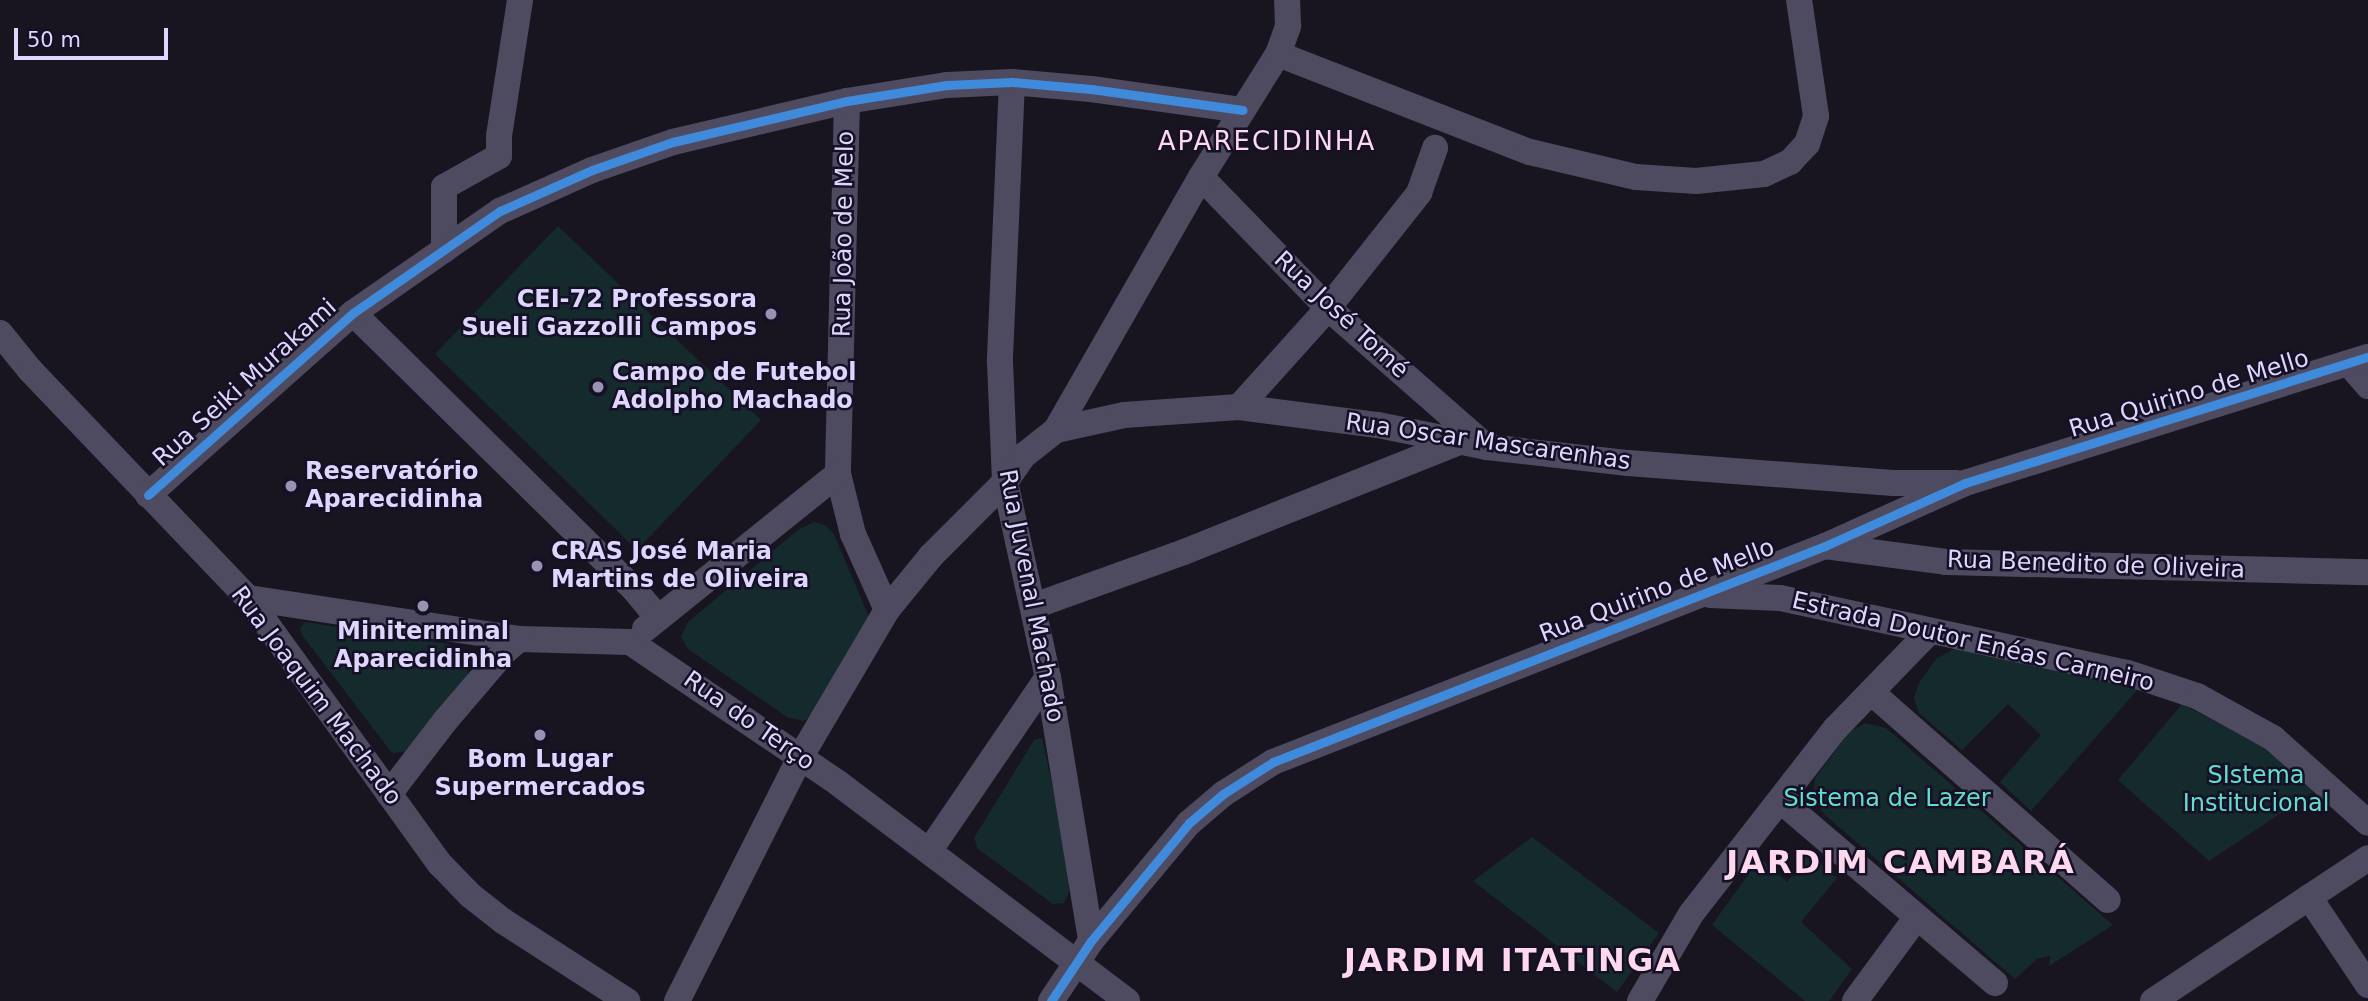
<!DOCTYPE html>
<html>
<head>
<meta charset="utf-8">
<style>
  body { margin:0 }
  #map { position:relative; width:2368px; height:1001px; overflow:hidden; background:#181521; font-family:"DejaVu Sans",sans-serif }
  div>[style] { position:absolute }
  .green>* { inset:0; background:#142a2d }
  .minor>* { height:26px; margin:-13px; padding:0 13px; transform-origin:13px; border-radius:13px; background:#4e4b61 }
  .cycleway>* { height:9px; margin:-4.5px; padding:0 4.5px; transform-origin:4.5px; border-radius:4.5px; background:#408adc }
  .dots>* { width:19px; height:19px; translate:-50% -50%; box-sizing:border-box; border:4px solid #161026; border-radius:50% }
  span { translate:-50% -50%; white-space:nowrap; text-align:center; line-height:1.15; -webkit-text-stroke:5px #161026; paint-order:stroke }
  .street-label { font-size:24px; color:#dfd6fe }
  .poi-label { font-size:24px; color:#dfd6fe; font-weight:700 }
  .right { translate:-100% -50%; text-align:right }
  .left { translate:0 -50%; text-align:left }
  .park-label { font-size:24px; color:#64dccc }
  .neighbourhood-label { font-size:26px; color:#fed8ec; letter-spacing:2px }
  .district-label { font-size:32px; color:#fed8ec; font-weight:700; letter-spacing:2px }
  .scale { position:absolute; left:14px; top:28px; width:154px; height:32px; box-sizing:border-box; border:4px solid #dfd6fe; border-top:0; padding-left:9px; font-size:21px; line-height:24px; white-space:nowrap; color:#dfd6fe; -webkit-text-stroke:5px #161026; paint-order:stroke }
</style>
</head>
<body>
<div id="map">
  <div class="green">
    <div style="clip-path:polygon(558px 226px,761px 420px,637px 550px,435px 354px)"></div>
    <div style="clip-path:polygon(814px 522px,825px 525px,834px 534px,869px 617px,816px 713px,803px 721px,787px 717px,688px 649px,681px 637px,688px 622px,798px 530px)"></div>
    <div style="clip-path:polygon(305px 622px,448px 644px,463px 655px,468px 672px,466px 681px,409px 751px,392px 753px,302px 635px,300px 628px)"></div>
    <div style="clip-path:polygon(1959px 646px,2139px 688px,2031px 811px,2000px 782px,2041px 735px,2008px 704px,1962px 750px,1919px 713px,1914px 698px,1919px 683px,1936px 659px)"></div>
    <div style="clip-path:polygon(2182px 704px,2267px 749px,2313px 792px,2209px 861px,2118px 780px)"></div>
    <div style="clip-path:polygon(1866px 723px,1886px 728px,2113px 925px,2049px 966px,2050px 956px,2037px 959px,2015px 979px,1825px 815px,1813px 797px,1815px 778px,1849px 732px)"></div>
    <div style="clip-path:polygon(1042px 738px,1067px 853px,1069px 892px,1064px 903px,1053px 904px,978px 849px,974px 838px,1034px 740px)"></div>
    <div style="clip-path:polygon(1532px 837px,1659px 933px,1617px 992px,1473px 881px)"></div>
    <div style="clip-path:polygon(1809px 853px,1837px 878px,1801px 922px,1852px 969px,1829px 1001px,1805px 1001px,1712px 925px,1760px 858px,1787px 882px)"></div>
  </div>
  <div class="minor">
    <div style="left:1278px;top:54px;width:270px;rotate:21.3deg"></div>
    <div style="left:1530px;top:152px;width:109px;rotate:13.3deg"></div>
    <div style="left:1636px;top:177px;width:60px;rotate:3.8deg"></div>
    <div style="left:1696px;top:181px;width:68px;rotate:-5.9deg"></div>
    <div style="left:1764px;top:174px;width:29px;rotate:-25deg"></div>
    <div style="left:1790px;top:162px;width:25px;rotate:-47deg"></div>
    <div style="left:1807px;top:144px;width:29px;rotate:-72deg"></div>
    <div style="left:1816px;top:116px;width:117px;rotate:-98.3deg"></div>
    <div style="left:1012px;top:82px;width:280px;rotate:92.5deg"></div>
    <div style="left:1000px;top:362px;width:120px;rotate:87.6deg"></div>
    <div style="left:1005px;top:482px;width:200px;rotate:77.6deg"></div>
    <div style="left:1048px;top:677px;width:267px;rotate:80.7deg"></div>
    <div style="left:847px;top:101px;width:373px;rotate:91.4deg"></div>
    <div style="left:838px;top:474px;width:62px;rotate:76deg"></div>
    <div style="left:853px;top:534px;width:83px;rotate:65.9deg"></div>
    <div style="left:1201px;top:177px;width:182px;rotate:45.9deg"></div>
    <div style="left:1328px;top:308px;width:211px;rotate:41.2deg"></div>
    <div style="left:444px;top:250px;width:63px;rotate:-90deg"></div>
    <div style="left:444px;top:187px;width:63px;rotate:-29.4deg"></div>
    <div style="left:499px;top:156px;width:20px;rotate:-90deg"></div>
    <div style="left:499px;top:136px;width:138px;rotate:-81.2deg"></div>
    <div style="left:353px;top:313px;width:392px;rotate:44.5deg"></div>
    <div style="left:633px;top:588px;width:38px;rotate:50deg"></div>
    <div style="left:0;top:333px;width:48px;rotate:51deg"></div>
    <div style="left:30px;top:370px;width:315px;rotate:46.3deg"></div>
    <div style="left:248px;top:598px;width:328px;rotate:54.2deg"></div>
    <div style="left:440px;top:864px;width:43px;rotate:45.9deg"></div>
    <div style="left:470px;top:895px;width:42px;rotate:38.2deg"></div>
    <div style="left:503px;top:921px;width:148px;rotate:32.8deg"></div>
    <div style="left:2350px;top:365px;width:28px;rotate:49deg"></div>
    <div style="left:1239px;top:407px;width:133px;rotate:-48deg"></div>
    <div style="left:1328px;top:308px;width:147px;rotate:-51.6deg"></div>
    <div style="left:1419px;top:193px;width:48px;rotate:-70.4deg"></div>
    <div style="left:1056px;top:430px;width:70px;rotate:-12.4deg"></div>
    <div style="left:1124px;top:415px;width:115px;rotate:-4deg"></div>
    <div style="left:1239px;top:407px;width:140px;rotate:7.4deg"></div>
    <div style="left:1378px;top:425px;width:111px;rotate:11.4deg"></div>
    <div style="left:1487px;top:447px;width:142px;rotate:6.5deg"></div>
    <div style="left:1628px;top:463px;width:266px;rotate:4.3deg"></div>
    <div style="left:1893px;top:483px;width:63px"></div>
    <div style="left:148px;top:495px;width:274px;rotate:-41.6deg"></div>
    <div style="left:353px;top:313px;width:179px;rotate:-34.8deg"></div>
    <div style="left:500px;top:211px;width:101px;rotate:-24deg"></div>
    <div style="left:592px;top:170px;width:86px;rotate:-19.1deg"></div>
    <div style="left:673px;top:142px;width:179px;rotate:-13.3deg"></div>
    <div style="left:847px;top:101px;width:101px;rotate:-9.1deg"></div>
    <div style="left:947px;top:85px;width:65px;rotate:-2.6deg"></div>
    <div style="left:1012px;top:82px;width:79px;rotate:5.1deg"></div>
    <div style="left:1091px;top:89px;width:153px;rotate:7.9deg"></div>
    <div style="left:1825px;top:546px;width:122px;rotate:7.5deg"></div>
    <div style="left:1946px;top:562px;width:422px;rotate:1.4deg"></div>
    <div style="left:1710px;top:595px;width:70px;rotate:2.5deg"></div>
    <div style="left:1780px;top:598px;width:356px;rotate:12.2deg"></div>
    <div style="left:2128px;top:673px;width:73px;rotate:18.4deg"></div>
    <div style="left:2197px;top:696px;width:87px;rotate:28.9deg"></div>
    <div style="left:2273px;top:738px;width:127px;rotate:41.8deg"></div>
    <div style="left:248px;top:598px;width:274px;rotate:8.6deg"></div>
    <div style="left:519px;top:639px;width:111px;rotate:1.5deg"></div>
    <div style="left:630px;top:642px;width:251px;rotate:34.1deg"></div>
    <div style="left:838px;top:783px;width:362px;rotate:37deg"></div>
    <div style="left:1034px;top:606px;width:159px;rotate:-19.8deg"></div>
    <div style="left:1184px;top:552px;width:296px;rotate:-21.8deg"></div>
    <div style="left:645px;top:629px;width:248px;rotate:-38.8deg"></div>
    <div style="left:1871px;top:692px;width:315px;rotate:41.3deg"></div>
    <div style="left:389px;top:794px;width:92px;rotate:-52.5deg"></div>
    <div style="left:445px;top:721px;width:89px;rotate:-49.5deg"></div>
    <div style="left:503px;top:653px;width:21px;rotate:-41deg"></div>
    <div style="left:1781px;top:801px;width:281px;rotate:40.4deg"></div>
    <div style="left:930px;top:850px;width:209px;rotate:-55.7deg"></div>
    <div style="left:2309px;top:897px;width:106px;rotate:56.2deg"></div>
    <div style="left:677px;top:1001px;width:275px;rotate:-63.2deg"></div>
    <div style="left:801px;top:756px;width:169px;rotate:-59.5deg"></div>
    <div style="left:887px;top:610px;width:70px;rotate:-50.8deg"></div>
    <div style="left:931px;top:556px;width:105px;rotate:-45deg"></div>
    <div style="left:1005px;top:482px;width:32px;rotate:-55deg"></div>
    <div style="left:1023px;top:456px;width:42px;rotate:-38.2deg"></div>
    <div style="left:1056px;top:430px;width:292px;rotate:-60.2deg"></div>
    <div style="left:1201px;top:177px;width:145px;rotate:-58deg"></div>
    <div style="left:1278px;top:54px;width:30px;rotate:-70deg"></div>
    <div style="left:1288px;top:26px;width:26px;rotate:-92deg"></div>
    <div style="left:1051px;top:1001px;width:72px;rotate:-56.3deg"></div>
    <div style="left:1091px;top:941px;width:153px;rotate:-50.3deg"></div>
    <div style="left:1189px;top:823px;width:45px;rotate:-40.5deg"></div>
    <div style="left:1223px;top:794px;width:59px;rotate:-32.6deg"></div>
    <div style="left:1273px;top:762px;width:593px;rotate:-21.37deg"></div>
    <div style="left:1825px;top:546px;width:154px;rotate:-24.2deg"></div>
    <div style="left:1965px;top:483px;width:422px;rotate:-17.4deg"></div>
    <div style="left:1640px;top:1001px;width:101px;rotate:-59.6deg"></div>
    <div style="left:1691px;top:914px;width:236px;rotate:-52.1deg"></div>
    <div style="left:1836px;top:728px;width:135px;rotate:-45.9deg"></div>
    <div style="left:1855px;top:1001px;width:104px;rotate:-53.6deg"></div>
    <div style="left:2153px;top:1001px;width:258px;rotate:-33.6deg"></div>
  </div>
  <div class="cycleway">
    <div style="left:148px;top:495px;width:274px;rotate:-41.6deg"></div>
    <div style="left:353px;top:313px;width:179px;rotate:-34.8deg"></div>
    <div style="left:500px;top:211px;width:101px;rotate:-24deg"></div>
    <div style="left:592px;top:170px;width:86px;rotate:-19.1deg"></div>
    <div style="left:673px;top:142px;width:179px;rotate:-13.3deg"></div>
    <div style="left:847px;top:101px;width:101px;rotate:-9.1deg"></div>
    <div style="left:947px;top:85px;width:65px;rotate:-2.6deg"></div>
    <div style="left:1012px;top:82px;width:79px;rotate:5.1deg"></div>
    <div style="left:1091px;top:89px;width:153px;rotate:7.9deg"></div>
    <div style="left:1051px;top:1001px;width:72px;rotate:-56.3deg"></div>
    <div style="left:1091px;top:941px;width:153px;rotate:-50.3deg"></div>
    <div style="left:1189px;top:823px;width:45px;rotate:-40.5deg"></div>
    <div style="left:1223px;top:794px;width:59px;rotate:-32.6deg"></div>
    <div style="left:1273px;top:762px;width:593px;rotate:-21.37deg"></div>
    <div style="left:1825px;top:546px;width:154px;rotate:-24.2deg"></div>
    <div style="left:1965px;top:483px;width:422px;rotate:-17.4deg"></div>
  </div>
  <div class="dots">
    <div style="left:771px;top:314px;background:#9992b1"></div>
    <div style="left:598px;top:387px;background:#9992b1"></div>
    <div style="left:291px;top:486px;background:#9992b1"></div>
    <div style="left:537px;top:566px;background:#9992b1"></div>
    <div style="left:423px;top:606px;background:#9992b1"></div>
    <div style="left:540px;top:735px;background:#9992b1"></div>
  </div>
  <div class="street-label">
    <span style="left:844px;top:234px;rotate:-89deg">Rua João de Melo</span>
    <span style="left:1341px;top:315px;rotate:43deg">Rua José Tomé</span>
    <span style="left:245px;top:383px;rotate:-42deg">Rua Seiki Murakami</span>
    <span style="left:2189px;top:394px;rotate:-17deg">Rua Quirino de Mello</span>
    <span style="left:1488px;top:442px;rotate:8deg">Rua Oscar Mascarenhas</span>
    <span style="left:2096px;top:565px;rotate:2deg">Rua Benedito de Oliveira</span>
    <span style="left:1657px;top:591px;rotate:-21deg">Rua Quirino de Mello</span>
    <span style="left:1031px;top:596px;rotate:79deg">Rua Juvenal Machado</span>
    <span style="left:1973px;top:642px;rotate:13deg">Estrada Doutor Enéas Carneiro</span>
    <span style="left:316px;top:696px;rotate:53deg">Rua Joaquim Machado</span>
    <span style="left:749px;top:721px;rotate:35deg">Rua do Terço</span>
  </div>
  <div class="poi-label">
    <span class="right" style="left:757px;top:314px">CEI-72 Professora<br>Sueli Gazzolli Campos</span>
    <span class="left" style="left:612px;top:387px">Campo de Futebol<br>Adolpho Machado</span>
    <span class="left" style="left:305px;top:486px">Reservatório<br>Aparecidinha</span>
    <span class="left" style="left:551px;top:566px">CRAS José Maria<br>Martins de Oliveira</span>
    <span style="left:423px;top:646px">Miniterminal<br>Aparecidinha</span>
    <span style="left:540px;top:774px">Bom Lugar<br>Supermercados</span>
  </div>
  <div class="park-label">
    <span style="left:2256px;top:790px">SIstema<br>Institucional</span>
    <span style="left:1887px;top:799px">Sistema de Lazer</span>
  </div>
  <div class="neighbourhood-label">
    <span style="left:1267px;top:142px">APARECIDINHA</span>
  </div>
  <div class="district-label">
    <span style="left:1901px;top:862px">JARDIM CAMBARÁ</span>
    <span style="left:1513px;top:960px">JARDIM ITATINGA</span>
  </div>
  <div class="scale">50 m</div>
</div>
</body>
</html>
